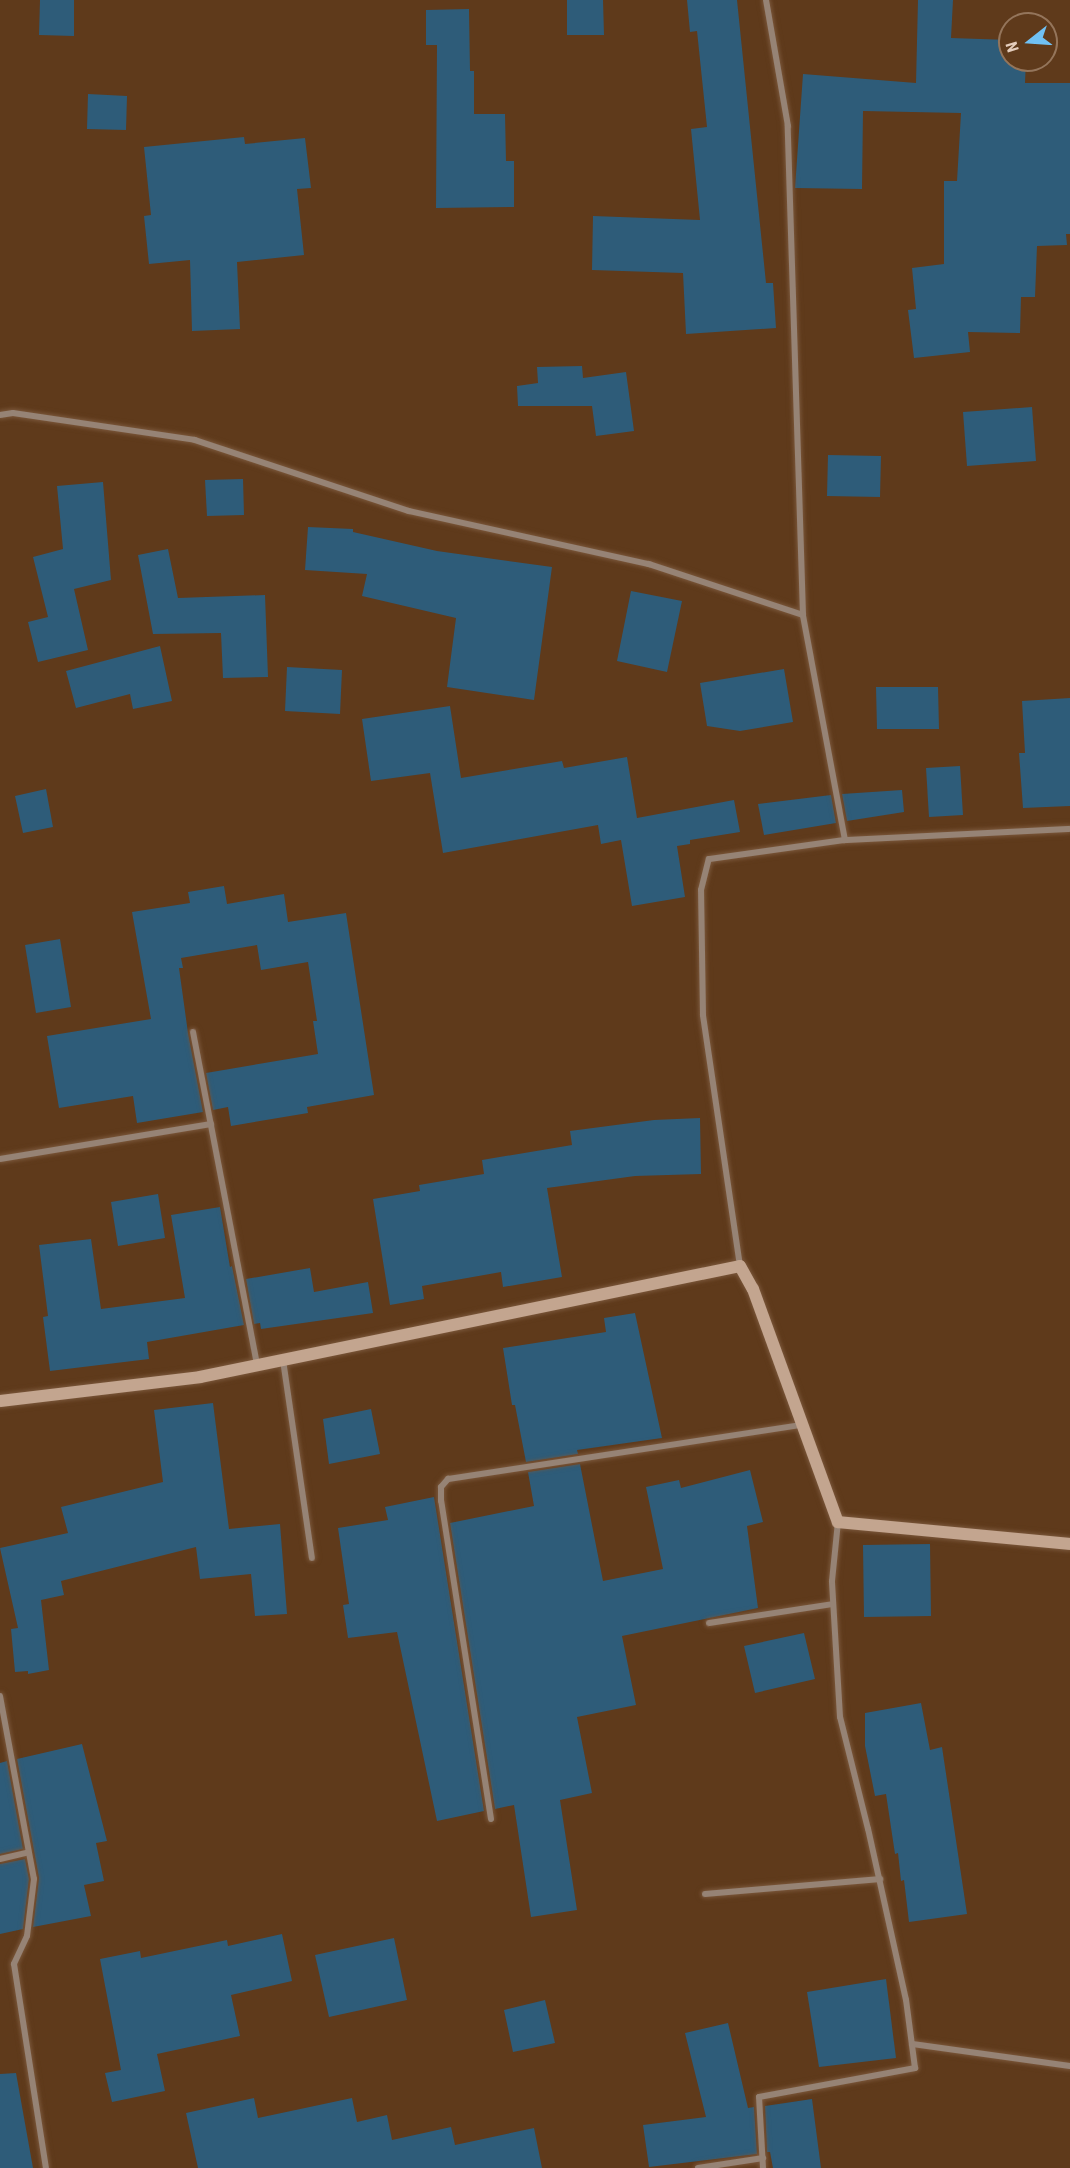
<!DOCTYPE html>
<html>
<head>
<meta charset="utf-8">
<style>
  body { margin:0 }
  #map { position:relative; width:1070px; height:2168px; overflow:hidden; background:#5f3a1b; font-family:"Roboto Condensed",sans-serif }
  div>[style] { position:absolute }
  .building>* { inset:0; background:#2e5c79 }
  .roads { filter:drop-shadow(0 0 2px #7a573b) drop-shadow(0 0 2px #7a573b) }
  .street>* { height:6px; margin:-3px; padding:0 3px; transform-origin:3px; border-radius:3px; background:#968375 }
  .secondary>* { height:12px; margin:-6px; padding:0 6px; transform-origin:6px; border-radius:6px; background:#c3a58f }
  span { translate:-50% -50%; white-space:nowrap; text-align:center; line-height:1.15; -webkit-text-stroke:5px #5f3a1b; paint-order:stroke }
  .north { position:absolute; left:998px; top:12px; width:60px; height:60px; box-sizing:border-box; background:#5f3a1b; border:2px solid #94755b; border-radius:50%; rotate:253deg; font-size:16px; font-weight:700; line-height:24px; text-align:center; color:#e4cdbc }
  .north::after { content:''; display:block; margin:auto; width:21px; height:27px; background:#70c1f4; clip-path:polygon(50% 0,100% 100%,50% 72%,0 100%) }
</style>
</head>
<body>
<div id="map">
  <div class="building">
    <div style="clip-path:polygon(40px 0,74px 0,74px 36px,39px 35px)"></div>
    <div style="clip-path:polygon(567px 0,603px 0,604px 35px,567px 35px)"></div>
    <div style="clip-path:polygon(687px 0,737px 0,766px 283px,773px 283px,776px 328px,686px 334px,683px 273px,592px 270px,593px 216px,700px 220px,691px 129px,707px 127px,697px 31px,690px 32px)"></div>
    <div style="clip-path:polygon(918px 0,953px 0,951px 38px,1010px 40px,1010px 60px,1026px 60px,1025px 83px,1070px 83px,1070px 234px,1066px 234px,1067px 245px,1037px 246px,1035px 297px,1021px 297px,1020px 333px,968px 332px,970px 352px,914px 358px,908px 310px,916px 309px,912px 268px,944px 264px,944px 181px,957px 181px,961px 113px,863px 111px,862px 189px,795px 188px,803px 74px,916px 83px)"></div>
    <div style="clip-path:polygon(469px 9px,470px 71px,474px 71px,474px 114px,505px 114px,506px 161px,514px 161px,514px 207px,436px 208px,437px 45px,426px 45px,426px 10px)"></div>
    <div style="clip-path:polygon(88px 94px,127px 96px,126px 130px,87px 129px)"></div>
    <div style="clip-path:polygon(244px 137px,245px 144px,305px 138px,311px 188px,297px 189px,304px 255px,237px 262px,240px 329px,192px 331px,190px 260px,149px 264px,144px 216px,151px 215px,144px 147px)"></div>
    <div style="clip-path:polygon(582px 366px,583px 378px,626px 372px,634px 431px,596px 436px,592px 406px,518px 406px,517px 386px,538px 383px,537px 367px)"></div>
    <div style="clip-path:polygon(1032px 407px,1036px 461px,967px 466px,963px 412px)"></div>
    <div style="clip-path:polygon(828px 455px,881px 456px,880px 497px,827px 496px)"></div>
    <div style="clip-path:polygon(243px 479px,244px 515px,207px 516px,205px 480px)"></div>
    <div style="clip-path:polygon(103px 482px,111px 580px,74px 589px,88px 650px,38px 662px,28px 622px,48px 617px,33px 557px,63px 549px,57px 486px)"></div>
    <div style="clip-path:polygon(308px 527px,353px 529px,353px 532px,437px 551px,552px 567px,534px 700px,447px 687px,456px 618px,362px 596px,367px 574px,305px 570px)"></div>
    <div style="clip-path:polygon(168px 549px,178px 598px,265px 595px,268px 677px,223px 678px,221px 633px,153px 634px,138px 555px)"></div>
    <div style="clip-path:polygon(631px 591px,682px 601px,667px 672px,617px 661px)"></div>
    <div style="clip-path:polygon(160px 646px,172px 701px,133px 709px,130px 694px,76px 708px,66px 671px)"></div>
    <div style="clip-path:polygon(287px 667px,342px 670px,340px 714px,285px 711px)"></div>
    <div style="clip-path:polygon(784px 669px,793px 722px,740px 731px,707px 726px,700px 683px)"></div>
    <div style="clip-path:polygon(876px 687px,938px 687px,939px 729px,877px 729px)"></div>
    <div style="clip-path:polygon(1070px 698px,1070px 806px,1023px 808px,1019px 753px,1025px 753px,1022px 701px)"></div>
    <div style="clip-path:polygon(450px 706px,461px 778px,562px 761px,564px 768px,627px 757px,637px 818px,734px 800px,740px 832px,690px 840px,690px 844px,677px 846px,685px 897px,632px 906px,621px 840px,601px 844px,598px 825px,443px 853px,430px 773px,371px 781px,362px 719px)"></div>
    <div style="clip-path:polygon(960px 766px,963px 815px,929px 817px,926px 768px)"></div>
    <div style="clip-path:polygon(46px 789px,53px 827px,23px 833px,15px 796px)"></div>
    <div style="clip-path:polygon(902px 790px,904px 812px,847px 821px,842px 794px)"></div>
    <div style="clip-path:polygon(831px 795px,836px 823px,764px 835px,758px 804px)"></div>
    <div style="clip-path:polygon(224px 886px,227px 904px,284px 894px,288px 922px,346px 913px,374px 1095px,307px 1107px,308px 1113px,231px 1126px,228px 1107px,213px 1110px,206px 1073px,318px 1054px,313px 1021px,317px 1021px,308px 962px,261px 970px,257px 945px,181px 958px,183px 968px,179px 968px,188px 1033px,203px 1112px,137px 1123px,133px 1096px,59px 1108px,47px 1036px,151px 1019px,132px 912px,190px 903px,188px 892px)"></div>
    <div style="clip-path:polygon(60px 939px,71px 1007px,36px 1013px,25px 945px)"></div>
    <div style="clip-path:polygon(700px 1118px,701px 1174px,635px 1176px,547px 1188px,562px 1277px,503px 1287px,501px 1272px,422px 1286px,424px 1299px,390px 1305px,373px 1199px,420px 1191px,419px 1185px,484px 1174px,482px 1160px,572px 1145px,570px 1131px,654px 1120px)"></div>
    <div style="clip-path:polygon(158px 1194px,165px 1238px,118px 1246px,111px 1202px)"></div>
    <div style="clip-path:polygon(220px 1207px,230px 1267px,232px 1266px,244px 1325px,147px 1342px,149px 1359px,50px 1371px,43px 1317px,48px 1316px,39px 1245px,91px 1239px,101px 1309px,185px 1298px,171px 1215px)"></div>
    <div style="clip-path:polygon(310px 1268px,314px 1292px,368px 1282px,373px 1313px,261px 1329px,260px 1323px,254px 1324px,246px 1279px)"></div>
    <div style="clip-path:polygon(635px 1313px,662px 1438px,577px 1450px,578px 1454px,526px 1462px,515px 1405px,512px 1405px,503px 1348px,606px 1332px,604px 1318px)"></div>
    <div style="clip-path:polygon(213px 1403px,229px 1529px,280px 1524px,287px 1614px,255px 1616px,251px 1574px,200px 1579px,196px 1547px,61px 1581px,64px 1595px,41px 1600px,49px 1670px,28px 1674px,28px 1671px,15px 1672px,11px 1629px,18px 1628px,0 1548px,68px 1533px,61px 1507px,163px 1482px,154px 1410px)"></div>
    <div style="clip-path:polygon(371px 1409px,380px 1454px,329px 1464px,323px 1419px)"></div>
    <div style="clip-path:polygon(580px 1464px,603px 1581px,663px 1569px,646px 1487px,679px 1480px,681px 1488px,750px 1470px,763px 1522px,747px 1526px,758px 1608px,622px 1636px,636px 1705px,577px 1717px,592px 1793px,560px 1800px,577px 1910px,531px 1917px,514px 1805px,495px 1809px,450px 1523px,534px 1506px,528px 1472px)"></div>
    <div style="clip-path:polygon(434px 1497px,484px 1811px,437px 1821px,397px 1632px,348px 1638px,343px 1605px,349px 1604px,338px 1528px,388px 1520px,385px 1507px)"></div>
    <div style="clip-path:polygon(930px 1544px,931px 1616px,864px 1617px,863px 1545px)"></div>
    <div style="clip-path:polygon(804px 1633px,815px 1679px,755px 1693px,744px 1646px)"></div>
    <div style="clip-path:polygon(921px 1703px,930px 1750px,942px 1747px,967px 1914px,909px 1922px,904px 1880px,901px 1881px,898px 1853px,895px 1854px,886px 1794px,875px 1796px,865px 1746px,865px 1713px)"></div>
    <div style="clip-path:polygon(82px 1744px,107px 1841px,96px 1843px,104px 1881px,84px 1885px,91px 1916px,33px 1927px,39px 1878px,17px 1759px)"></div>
    <div style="clip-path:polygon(7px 1761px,23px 1849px,0 1854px,0 1763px)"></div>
    <div style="clip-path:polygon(25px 1859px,29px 1879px,23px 1929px,0 1934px,0 1864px)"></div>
    <div style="clip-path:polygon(282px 1934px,292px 1981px,231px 1995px,240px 2036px,157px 2054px,165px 2091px,112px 2102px,105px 2073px,121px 2070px,100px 1959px,140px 1951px,141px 1958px,227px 1940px,228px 1946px)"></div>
    <div style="clip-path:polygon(394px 1938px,407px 2000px,329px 2017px,315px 1955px)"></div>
    <div style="clip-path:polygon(886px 1979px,896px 2058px,819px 2067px,807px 1992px)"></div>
    <div style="clip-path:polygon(545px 2000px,555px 2043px,513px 2052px,504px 2010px)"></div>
    <div style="clip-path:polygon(728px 2023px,748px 2108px,754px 2107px,757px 2154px,649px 2167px,643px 2125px,706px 2117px,685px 2033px)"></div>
    <div style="clip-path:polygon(16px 2073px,33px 2168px,0 2168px,0 2074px)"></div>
    <div style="clip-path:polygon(254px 2098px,258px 2118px,352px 2098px,357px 2122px,387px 2115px,392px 2140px,451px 2127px,455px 2145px,534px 2128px,542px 2168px,198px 2168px,186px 2113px)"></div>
    <div style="clip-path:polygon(812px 2099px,821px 2168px,773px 2168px,770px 2152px,767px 2152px,765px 2106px)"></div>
  </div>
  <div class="roads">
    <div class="street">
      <div style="left:0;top:415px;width:13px;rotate:-9deg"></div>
      <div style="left:13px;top:413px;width:184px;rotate:8.4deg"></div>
      <div style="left:195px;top:440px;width:225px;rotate:18.4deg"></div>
      <div style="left:409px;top:511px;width:246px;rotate:12.5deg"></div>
      <div style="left:649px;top:564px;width:162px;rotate:18.3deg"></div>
      <div style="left:845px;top:840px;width:225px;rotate:-2.8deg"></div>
      <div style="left:193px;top:1032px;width:339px;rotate:79.1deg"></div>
      <div style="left:0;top:1159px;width:214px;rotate:-9.4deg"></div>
      <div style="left:740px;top:1266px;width:254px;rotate:-98.4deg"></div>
      <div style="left:703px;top:1015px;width:125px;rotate:-90.9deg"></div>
      <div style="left:701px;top:890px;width:32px;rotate:-76deg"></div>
      <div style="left:709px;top:859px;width:137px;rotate:-8deg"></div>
      <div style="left:845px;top:840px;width:229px;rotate:-100.6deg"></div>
      <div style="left:803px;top:615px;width:489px;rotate:-91.8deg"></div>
      <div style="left:788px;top:126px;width:128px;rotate:-99.9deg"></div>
      <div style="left:283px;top:1360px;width:200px;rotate:81.7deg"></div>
      <div style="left:709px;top:1623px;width:125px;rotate:-8.7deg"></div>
      <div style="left:0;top:1696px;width:186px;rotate:79.5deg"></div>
      <div style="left:34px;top:1879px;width:57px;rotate:97deg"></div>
      <div style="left:27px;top:1936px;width:31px;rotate:115deg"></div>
      <div style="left:14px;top:1964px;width:206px;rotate:81.1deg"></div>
      <div style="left:491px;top:1819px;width:322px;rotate:-98.9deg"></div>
      <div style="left:441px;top:1501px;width:14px;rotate:-90deg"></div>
      <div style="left:441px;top:1487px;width:11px;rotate:-49deg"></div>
      <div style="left:448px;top:1479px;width:358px;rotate:-8.7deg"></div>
      <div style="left:0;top:1859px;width:28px;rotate:-13deg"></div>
      <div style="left:705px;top:1894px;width:176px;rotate:-4.9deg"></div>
      <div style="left:912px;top:2044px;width:160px;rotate:7.9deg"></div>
      <div style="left:698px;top:2168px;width:66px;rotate:-8.7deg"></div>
      <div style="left:763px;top:2168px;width:71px;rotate:-93.2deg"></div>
      <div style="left:759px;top:2097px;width:159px;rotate:-10.5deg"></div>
      <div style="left:915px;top:2068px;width:69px;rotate:-97.5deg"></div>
      <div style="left:906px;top:2000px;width:175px;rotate:-102.5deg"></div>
      <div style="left:868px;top:1829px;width:115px;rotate:-104deg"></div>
      <div style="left:840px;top:1717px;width:136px;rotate:-93.4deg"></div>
      <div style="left:832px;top:1581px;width:59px;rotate:-84.2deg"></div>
    </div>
    <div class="secondary">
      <div style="left:0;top:1401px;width:201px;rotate:-6.8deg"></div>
      <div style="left:200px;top:1377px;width:551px;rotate:-11.62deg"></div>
      <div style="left:740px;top:1266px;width:26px;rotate:61deg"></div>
      <div style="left:753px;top:1289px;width:248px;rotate:70deg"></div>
      <div style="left:838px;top:1522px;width:233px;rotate:5.4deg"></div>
    </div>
  </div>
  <div class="north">N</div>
</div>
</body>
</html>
